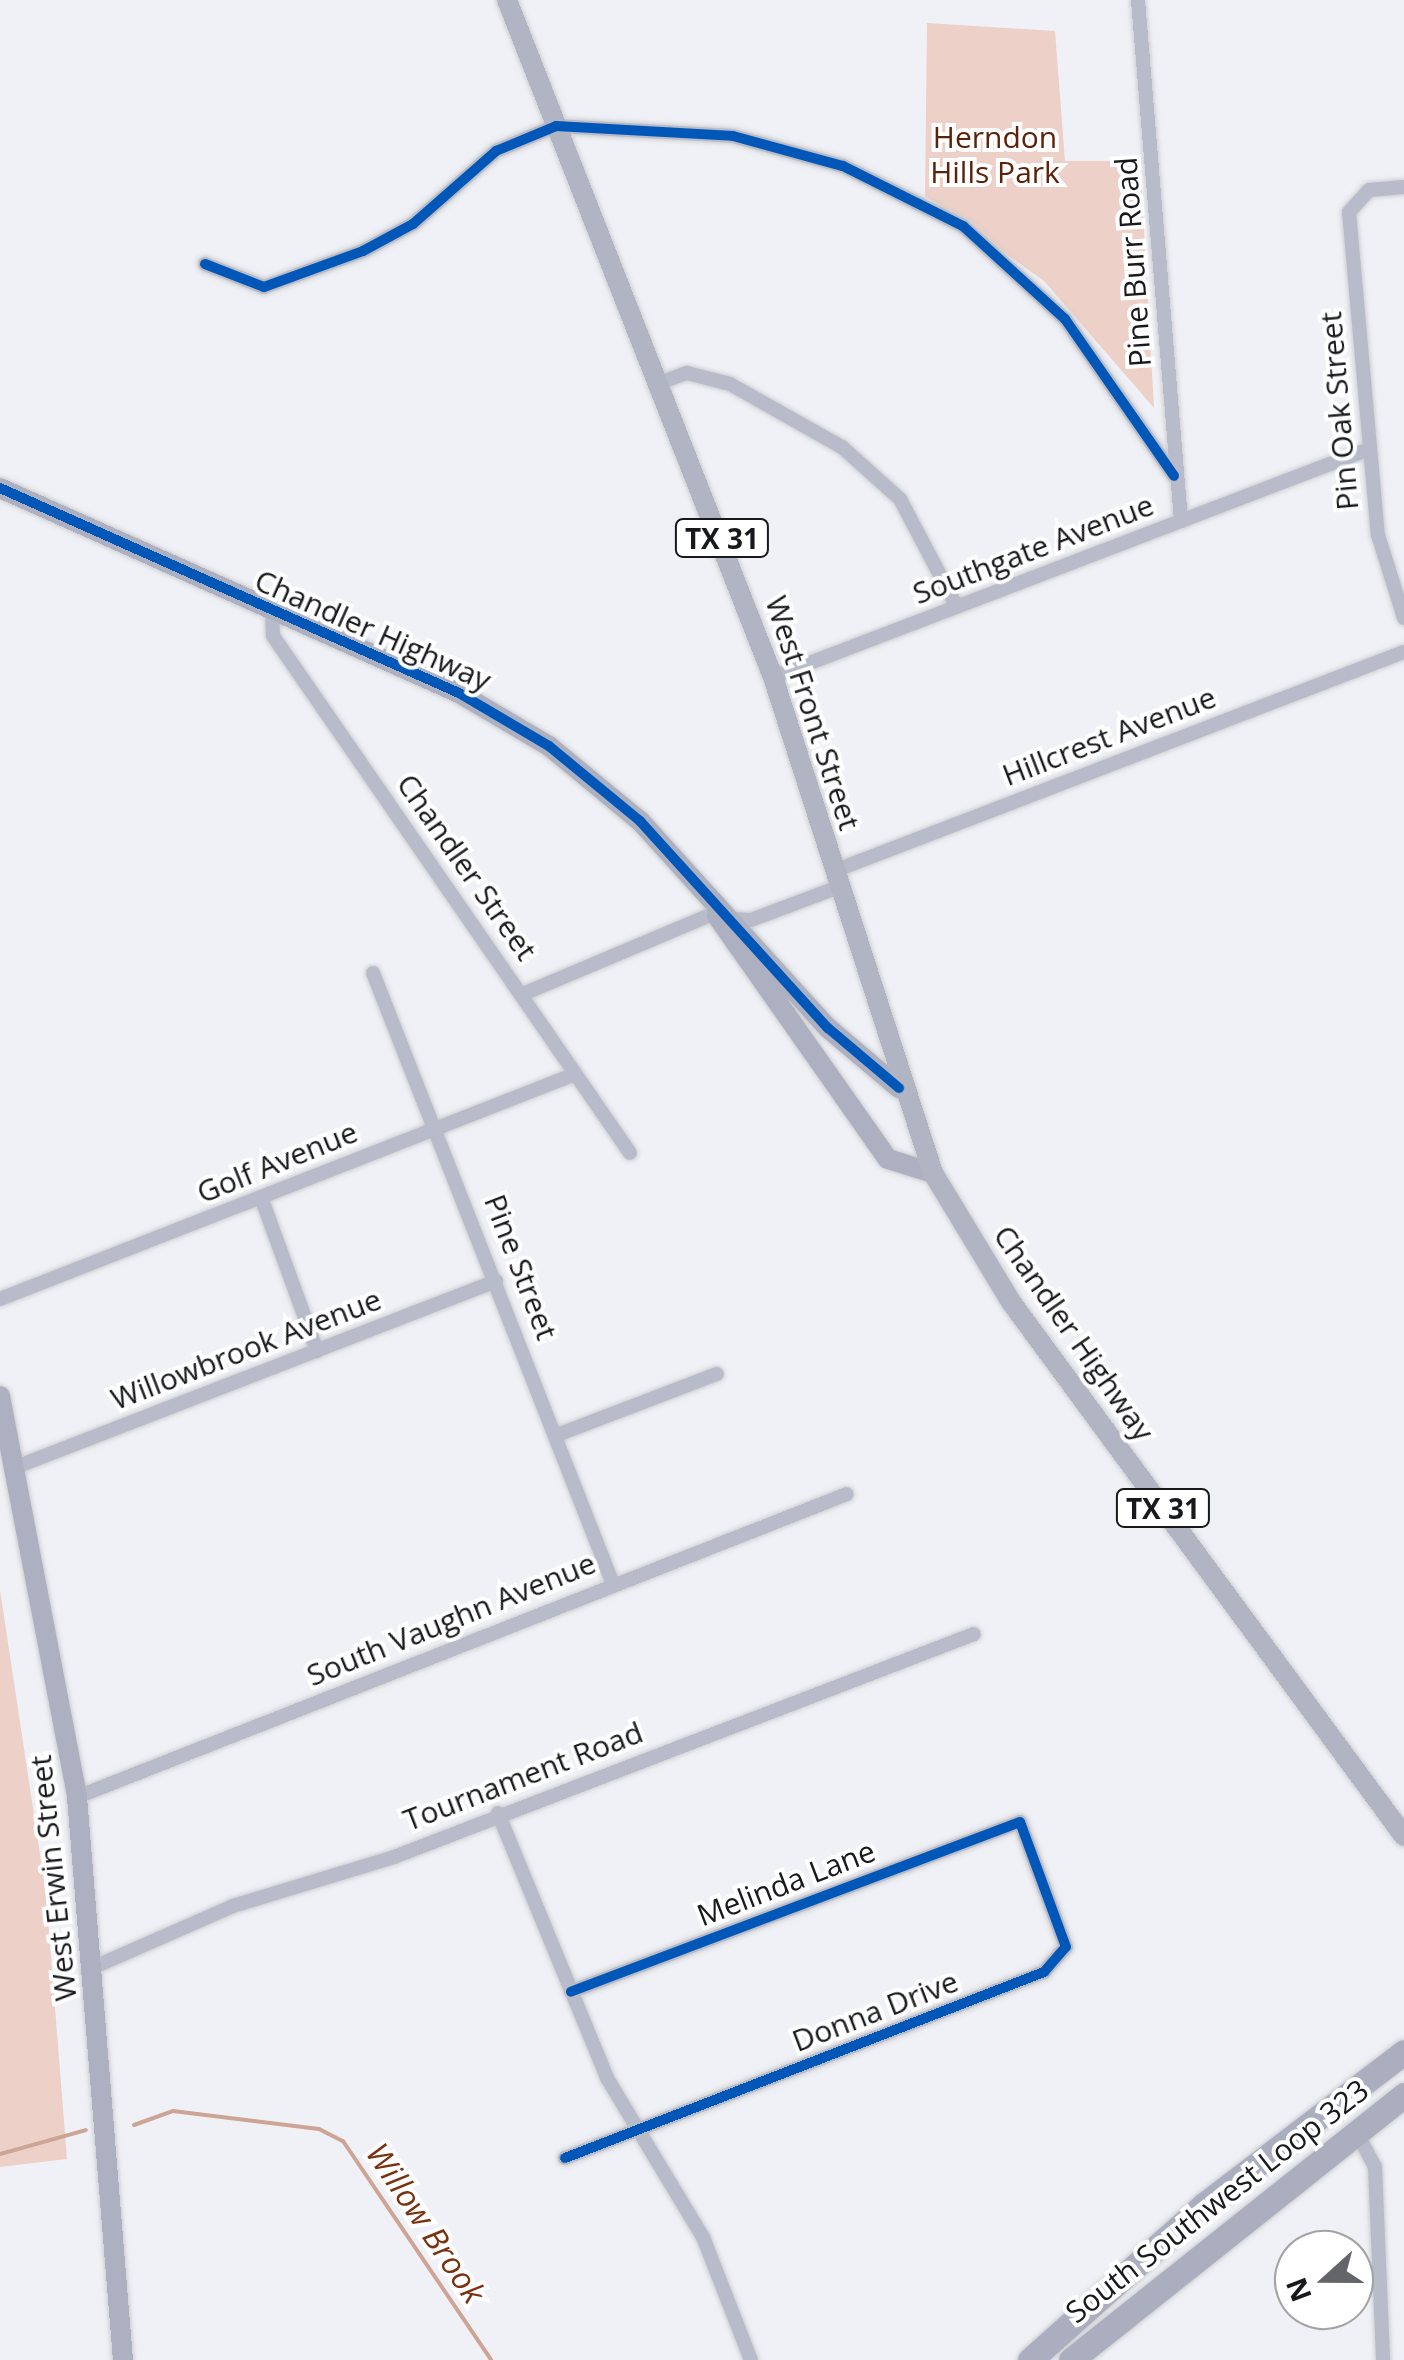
<!DOCTYPE html>
<html>
<head>
<meta charset="utf-8">
<style>
  body { margin:0 }
  #map { position:relative; width:1404px; height:2360px; overflow:hidden; background:#f0f1f6; font-family:"Open Sans",sans-serif }
  div>[style] { position:absolute }
  .green>* { inset:0; background:#edd0c7 }
  .stream>* { height:4px; margin:-2px; padding:0 2px; transform-origin:2px; border-radius:2px; background:#cda495 }
  .roads { filter:drop-shadow(0 0 2px #cecfd2) drop-shadow(0 0 2px #cecfd2) }
  .street>* { height:14px; margin:-7px; padding:0 7px; transform-origin:7px; border-radius:7px; background:#b8bbc9 }
  .secondary>* { height:20px; margin:-10px; padding:0 10px; transform-origin:10px; border-radius:10px; background:#adb0c0 }
  .primary>* { height:20px; margin:-10px; padding:0 10px; transform-origin:10px; border-radius:10px; background:#b0b4c3 }
  .highway>* { height:25px; margin:-12.5px; padding:0 12.5px; transform-origin:12.5px; border-radius:12.5px; background:#aaaebf }
  .cycleway>* { height:10px; margin:-5px; padding:0 5px; transform-origin:5px; border-radius:5px; background:#0057b8 }
  span { translate:-50% -50%; white-space:nowrap; text-align:center; line-height:1.15; -webkit-text-stroke:8px #fff; paint-order:stroke }
  .shield-label span { padding:2px 8px; background:#fff; border:2px solid; border-radius:8px; -webkit-text-stroke-width:0 }
  .shield-label { font-size:28px; color:#18191c; font-weight:700 }
  .park-label { font-size:30px; color:#5b230a }
  .street-label { font-size:30px; color:#18191c }
  .water-label { font-size:32px; color:#7a310f; font-style:italic }
  .north { position:absolute; left:1274px; top:2230px; width:100px; height:100px; box-sizing:border-box; background:#fff; border:2px solid #a3a3a4; border-radius:50%; rotate:249deg; font-size:28px; font-weight:700; line-height:40px; text-align:center; color:#18191c }
  .north::after { content:''; display:block; margin:auto; width:35px; height:45px; background:#646568; clip-path:polygon(50% 0,100% 100%,50% 72%,0 100%) }
</style>
</head>
<body>
<div id="map">
  <div class="green">
    <div style="clip-path:polygon(927px 23px,1055px 31px,1065px 161px,1140px 161px,1154px 408px,1044px 281px,925px 196px)"></div>
    <div style="clip-path:polygon(0 1590px,46px 1894px,67px 2159px,0 2167px)"></div>
  </div>
  <div class="stream">
    <div style="left:134px;top:2125px;width:41px;rotate:-19.7deg"></div>
    <div style="left:173px;top:2111px;width:147px;rotate:7deg"></div>
    <div style="left:319px;top:2129px;width:27px;rotate:27deg"></div>
    <div style="left:343px;top:2141px;width:264px;rotate:55.9deg"></div>
    <div style="left:0;top:2154px;width:89px;rotate:-15.6deg"></div>
  </div>
  <div class="roads">
    <div class="street">
      <div style="left:1138px;top:0;width:523px;rotate:85.28deg"></div>
      <div style="left:1404px;top:187px;width:35px;rotate:175deg"></div>
      <div style="left:1369px;top:190px;width:30px;rotate:132deg"></div>
      <div style="left:1349px;top:212px;width:324px;rotate:84.9deg"></div>
      <div style="left:1378px;top:535px;width:87px;rotate:72.6deg"></div>
      <div style="left:205px;top:264px;width:63px;rotate:21.3deg"></div>
      <div style="left:264px;top:287px;width:105px;rotate:-20deg"></div>
      <div style="left:363px;top:251px;width:57px;rotate:-28.4deg"></div>
      <div style="left:413px;top:224px;width:111px;rotate:-41.3deg"></div>
      <div style="left:496px;top:151px;width:65px;rotate:-22.6deg"></div>
      <div style="left:556px;top:126px;width:177px;rotate:3.2deg"></div>
      <div style="left:733px;top:136px;width:114px;rotate:15.3deg"></div>
      <div style="left:843px;top:166px;width:134px;rotate:26.6deg"></div>
      <div style="left:963px;top:226px;width:138px;rotate:42.4deg"></div>
      <div style="left:1065px;top:319px;width:191px;rotate:55.2deg"></div>
      <div style="left:659px;top:383px;width:30px;rotate:-20deg"></div>
      <div style="left:687px;top:373px;width:44px;rotate:14.3deg"></div>
      <div style="left:730px;top:384px;width:129px;rotate:29.4deg"></div>
      <div style="left:842px;top:447px;width:78px;rotate:41.9deg"></div>
      <div style="left:900px;top:499px;width:122px;rotate:62.2deg"></div>
      <div style="left:272px;top:610px;width:26px;rotate:88deg"></div>
      <div style="left:273px;top:636px;width:628px;rotate:55.37deg"></div>
      <div style="left:773px;top:677px;width:638px;rotate:-20.93deg"></div>
      <div style="left:834px;top:871px;width:611px;rotate:-21.02deg"></div>
      <div style="left:730px;top:919px;width:21px;rotate:3deg"></div>
      <div style="left:751px;top:920px;width:94px;rotate:-20.6deg"></div>
      <div style="left:373px;top:973px;width:656px;rotate:68.56deg"></div>
      <div style="left:523px;top:994px;width:218px;rotate:-22.9deg"></div>
      <div style="left:261px;top:1197px;width:164px;rotate:70deg"></div>
      <div style="left:0;top:1299px;width:615px;rotate:-21.35deg"></div>
      <div style="left:557px;top:1435px;width:171px;rotate:-20.9deg"></div>
      <div style="left:16px;top:1467px;width:515px;rotate:-21.18deg"></div>
      <div style="left:77px;top:1797px;width:827px;rotate:-21.48deg"></div>
      <div style="left:498px;top:1813px;width:287px;rotate:67.6deg"></div>
      <div style="left:607px;top:2078px;width:186px;rotate:58.9deg"></div>
      <div style="left:703px;top:2237px;width:132px;rotate:68.7deg"></div>
      <div style="left:94px;top:1967px;width:152px;rotate:-23.7deg"></div>
      <div style="left:233px;top:1906px;width:168px;rotate:-16.9deg"></div>
      <div style="left:394px;top:1857px;width:621px;rotate:-21.03deg"></div>
      <div style="left:1356px;top:2131px;width:41px;rotate:62.2deg"></div>
      <div style="left:1375px;top:2167px;width:193px;rotate:87.6deg"></div>
      <div style="left:565px;top:2158px;width:514px;rotate:-21.22deg"></div>
      <div style="left:1044px;top:1972px;width:33px;rotate:-49deg"></div>
      <div style="left:1066px;top:1947px;width:133px;rotate:-110.2deg"></div>
      <div style="left:1020px;top:1822px;width:480px;rotate:159.3deg"></div>
    </div>
    <div class="secondary">
      <div style="left:0;top:488px;width:503px;rotate:24.07deg"></div>
      <div style="left:459px;top:693px;width:104px;rotate:30.5deg"></div>
      <div style="left:549px;top:746px;width:118px;rotate:39.5deg"></div>
      <div style="left:640px;top:821px;width:280px;rotate:47.8deg"></div>
      <div style="left:828px;top:1028px;width:93px;rotate:40.2deg"></div>
      <div style="left:717px;top:916px;width:297px;rotate:54.9deg"></div>
      <div style="left:888px;top:1159px;width:47px;rotate:17.3deg"></div>
      <div style="left:0;top:1396px;width:408px;rotate:79.1deg"></div>
      <div style="left:77px;top:1797px;width:565px;rotate:85.33deg"></div>
    </div>
    <div class="primary">
      <div style="left:507px;top:0;width:727px;rotate:68.55deg"></div>
      <div style="left:773px;top:677px;width:521px;rotate:72.12deg"></div>
      <div style="left:933px;top:1173px;width:151px;rotate:58.8deg"></div>
      <div style="left:1011px;top:1302px;width:663px;rotate:53.65deg"></div>
    </div>
    <div class="highway">
      <div style="left:1030px;top:2360px;width:233px;rotate:-41.7deg"></div>
      <div style="left:1204px;top:2205px;width:252px;rotate:-37.4deg"></div>
      <div style="left:1071px;top:2360px;width:426px;rotate:-38.5deg"></div>
    </div>
  </div>
  <div class="cycleway">
    <div style="left:205px;top:264px;width:63px;rotate:21.3deg"></div>
    <div style="left:264px;top:287px;width:105px;rotate:-20deg"></div>
    <div style="left:363px;top:251px;width:57px;rotate:-28.4deg"></div>
    <div style="left:413px;top:224px;width:111px;rotate:-41.3deg"></div>
    <div style="left:496px;top:151px;width:65px;rotate:-22.6deg"></div>
    <div style="left:556px;top:126px;width:177px;rotate:3.2deg"></div>
    <div style="left:733px;top:136px;width:114px;rotate:15.3deg"></div>
    <div style="left:843px;top:166px;width:134px;rotate:26.6deg"></div>
    <div style="left:963px;top:226px;width:138px;rotate:42.4deg"></div>
    <div style="left:1065px;top:319px;width:191px;rotate:55.2deg"></div>
    <div style="left:0;top:488px;width:503px;rotate:24.07deg"></div>
    <div style="left:459px;top:693px;width:104px;rotate:30.5deg"></div>
    <div style="left:549px;top:746px;width:118px;rotate:39.5deg"></div>
    <div style="left:640px;top:821px;width:280px;rotate:47.8deg"></div>
    <div style="left:828px;top:1028px;width:93px;rotate:40.2deg"></div>
    <div style="left:565px;top:2158px;width:514px;rotate:-21.22deg"></div>
    <div style="left:1044px;top:1972px;width:33px;rotate:-49deg"></div>
    <div style="left:1066px;top:1947px;width:133px;rotate:-110.2deg"></div>
    <div style="left:1020px;top:1822px;width:480px;rotate:159.3deg"></div>
  </div>
  <div class="shield-label">
    <span style="left:722px;top:538px">TX 31</span>
    <span style="left:1163px;top:1508px">TX 31</span>
  </div>
  <div class="park-label">
    <span style="left:995px;top:154px">Herndon<br>Hills Park</span>
  </div>
  <div class="street-label">
    <span style="left:1133px;top:262px;rotate:-94deg">Pine Burr Road</span>
    <span style="left:1339px;top:411px;rotate:-95deg">Pin Oak Street</span>
    <span style="left:1033px;top:549px;rotate:-21deg">Southgate Avenue</span>
    <span style="left:373px;top:630px;rotate:24deg">Chandler Highway</span>
    <span style="left:813px;top:713px;rotate:72deg">West Front Street</span>
    <span style="left:1109px;top:736px;rotate:-21deg">Hillcrest Avenue</span>
    <span style="left:467px;top:867px;rotate:55deg">Chandler Street</span>
    <span style="left:277px;top:1162px;rotate:-22deg">Golf Avenue</span>
    <span style="left:521px;top:1267px;rotate:69deg">Pine Street</span>
    <span style="left:1074px;top:1333px;rotate:55deg">Chandler Highway</span>
    <span style="left:246px;top:1349px;rotate:-21deg">Willowbrook Avenue</span>
    <span style="left:451px;top:1619px;rotate:-22deg">South Vaughn Avenue</span>
    <span style="left:523px;top:1776px;rotate:-21deg">Tournament Road</span>
    <span style="left:53px;top:1878px;rotate:-96deg">West Erwin Street</span>
    <span style="left:786px;top:1883px;rotate:-21deg">Melinda Lane</span>
    <span style="left:875px;top:2011px;rotate:-21deg">Donna Drive</span>
    <span style="left:1217px;top:2201px;rotate:-38deg">South Southwest Loop 323</span>
  </div>
  <div class="water-label">
    <span style="left:426px;top:2223px;rotate:56deg">Willow Brook</span>
  </div>
  <div class="north">N</div>
</div>
</body>
</html>
